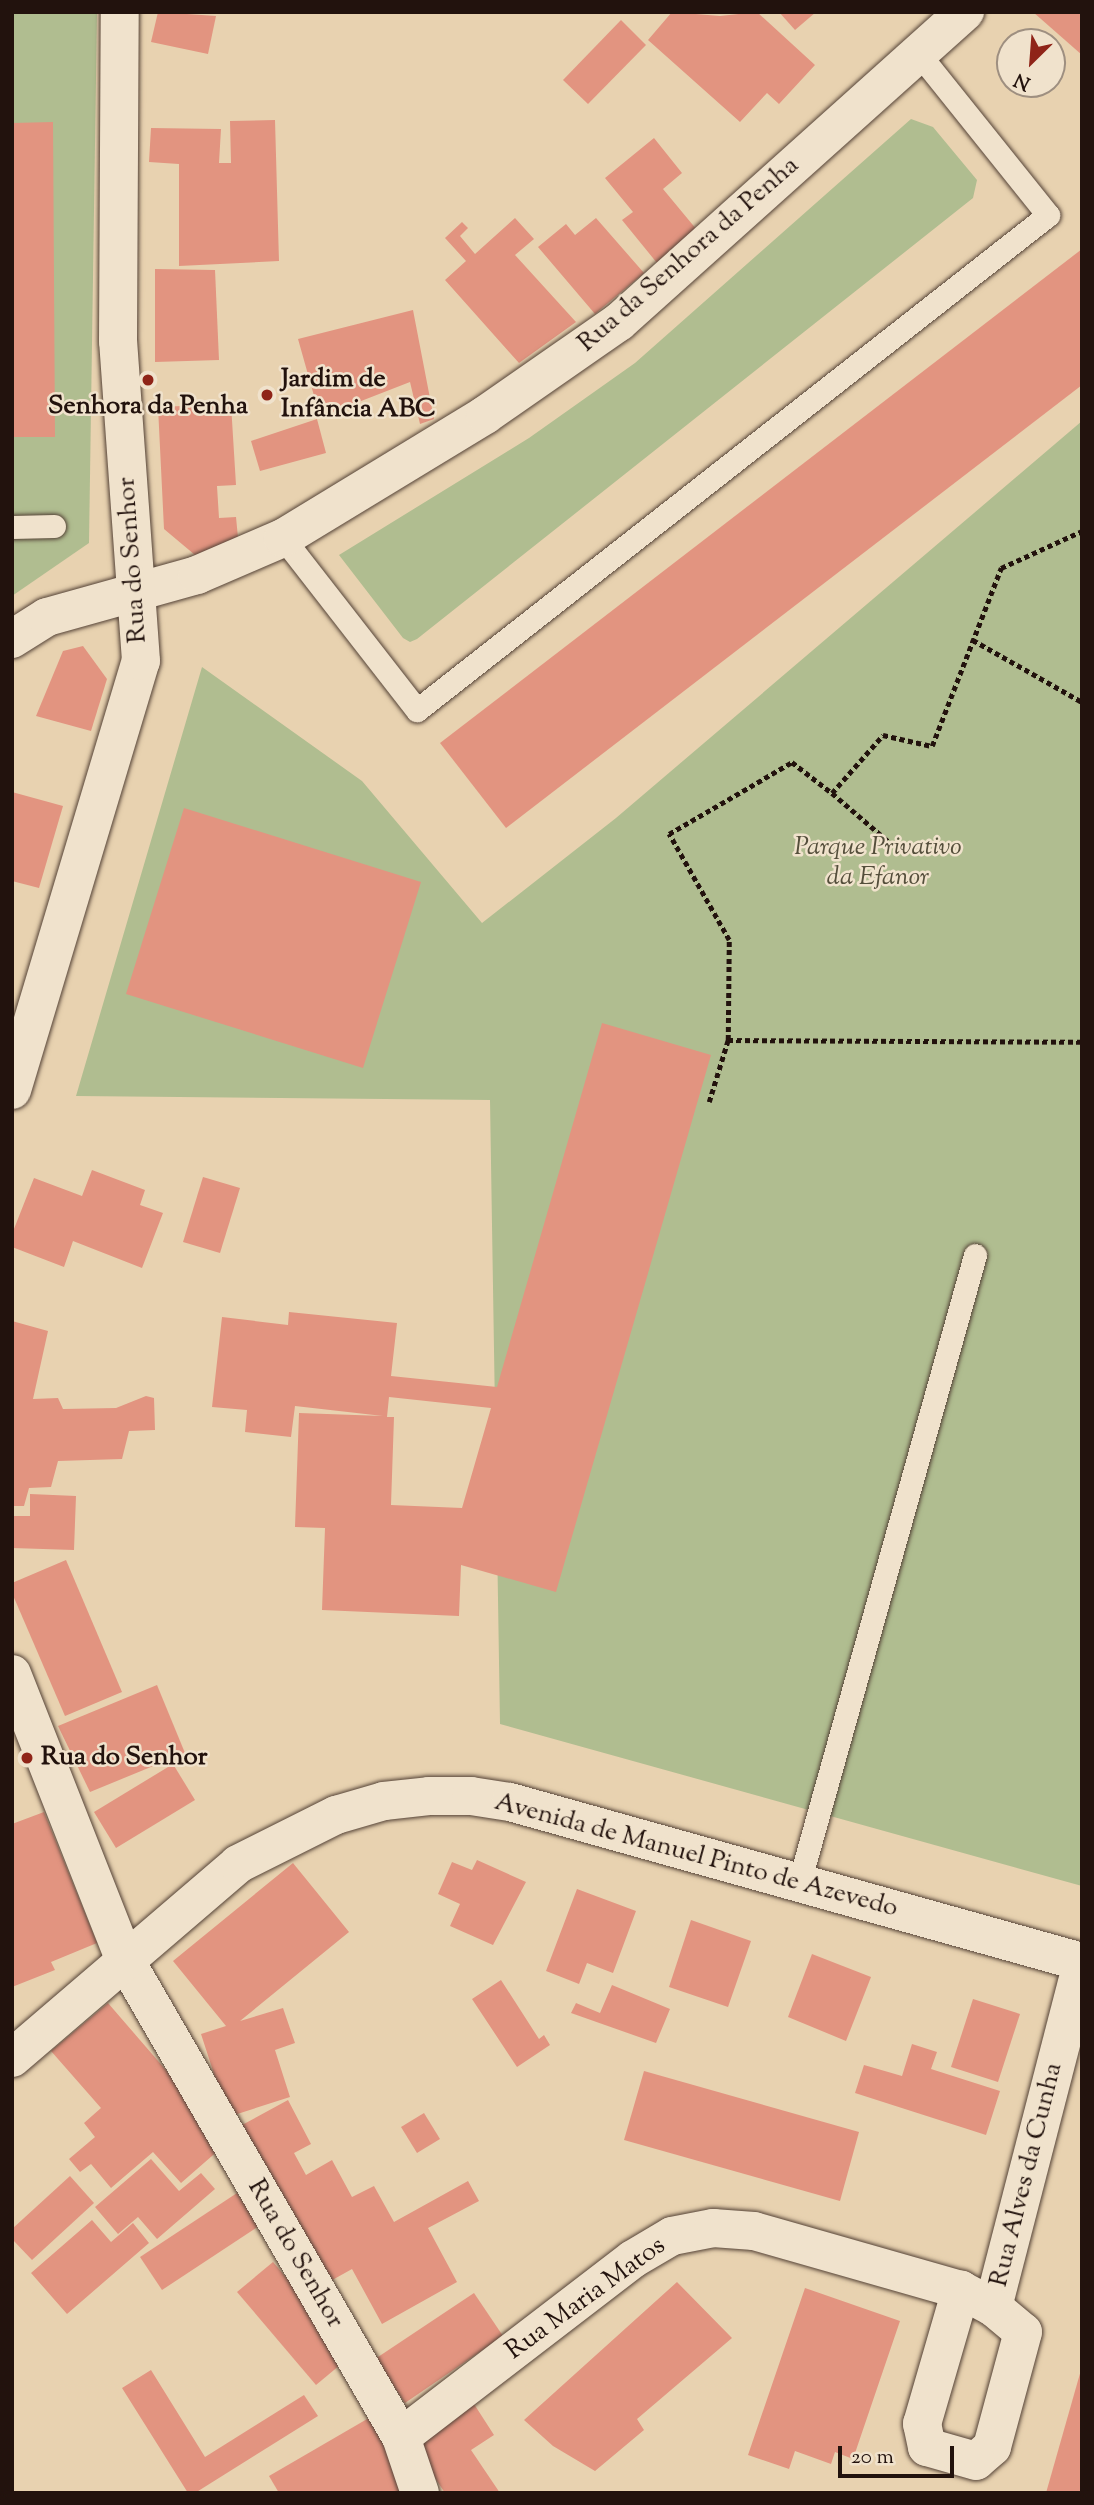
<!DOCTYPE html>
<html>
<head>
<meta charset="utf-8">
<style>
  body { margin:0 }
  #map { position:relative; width:1094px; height:2505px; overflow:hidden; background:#e8d2b0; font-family:"Sorts Mill Goudy",serif }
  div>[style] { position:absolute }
  .green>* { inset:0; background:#b0bd90 }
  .building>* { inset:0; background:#e29480 }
  .path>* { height:4.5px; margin-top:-2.25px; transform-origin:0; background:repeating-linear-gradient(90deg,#22120d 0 5px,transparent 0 8.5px) }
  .roads { filter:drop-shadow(0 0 2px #544236) drop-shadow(0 0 2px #544236) }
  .service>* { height:23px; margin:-11.5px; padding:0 11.5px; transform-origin:11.5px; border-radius:11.5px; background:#f0e2cc }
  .minor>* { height:38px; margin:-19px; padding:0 19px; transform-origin:19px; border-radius:19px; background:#f0e2cc }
  .tertiary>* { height:38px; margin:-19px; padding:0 19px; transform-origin:19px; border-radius:19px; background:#f0e2cc }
  .dots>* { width:19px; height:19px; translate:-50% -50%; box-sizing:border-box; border:4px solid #f0e2cc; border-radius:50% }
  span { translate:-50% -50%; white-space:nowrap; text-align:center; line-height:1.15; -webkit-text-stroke:5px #f0e2cc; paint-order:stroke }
  .street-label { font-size:26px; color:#22120d }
  .poi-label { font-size:26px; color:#22120d; font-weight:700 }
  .left { translate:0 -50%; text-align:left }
  .park-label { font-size:26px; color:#544e3b; font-style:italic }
  .frame { position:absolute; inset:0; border:14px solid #22120d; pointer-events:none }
  .north { position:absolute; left:996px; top:28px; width:70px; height:70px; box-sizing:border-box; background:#f0e2cc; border:2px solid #9e8f80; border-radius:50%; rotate:205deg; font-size:19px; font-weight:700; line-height:28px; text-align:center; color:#22120d }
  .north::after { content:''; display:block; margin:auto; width:24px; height:32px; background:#8f2418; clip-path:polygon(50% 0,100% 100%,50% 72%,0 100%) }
  .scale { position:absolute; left:838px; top:2446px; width:116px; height:32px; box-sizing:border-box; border:4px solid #22120d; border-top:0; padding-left:9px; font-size:21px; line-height:24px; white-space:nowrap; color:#22120d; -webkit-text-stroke:5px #f0e2cc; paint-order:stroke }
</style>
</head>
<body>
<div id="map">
  <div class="green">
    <div style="clip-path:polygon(12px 12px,97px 12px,89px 543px,12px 596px)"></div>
    <div style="clip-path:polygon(911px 119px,933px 127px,977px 180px,973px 198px,417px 639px,410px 642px,403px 638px,339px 555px,529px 438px,635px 363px)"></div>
    <div style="clip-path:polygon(1082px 421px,1082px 1886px,500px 1724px,490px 1100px,76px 1096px,202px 667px,362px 781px,482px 923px,616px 818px)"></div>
  </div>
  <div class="building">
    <div style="clip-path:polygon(158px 12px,216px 16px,208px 54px,151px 42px)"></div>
    <div style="clip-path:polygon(672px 12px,720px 16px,757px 12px,815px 65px,779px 104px,767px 93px,740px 122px,648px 40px)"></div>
    <div style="clip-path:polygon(779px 12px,816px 12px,795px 30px)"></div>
    <div style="clip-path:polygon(1033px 12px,1082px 12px,1082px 55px)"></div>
    <div style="clip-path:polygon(621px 20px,646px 45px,588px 104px,563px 80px)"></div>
    <div style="clip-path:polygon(275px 120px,279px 261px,179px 266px,179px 164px,149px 162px,151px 128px,221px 129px,219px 163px,231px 163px,230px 121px)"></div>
    <div style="clip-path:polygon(53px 122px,55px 437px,12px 437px,12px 123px)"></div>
    <div style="clip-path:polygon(654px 138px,682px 173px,663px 189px,697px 230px,657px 263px,622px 220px,633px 212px,605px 178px)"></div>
    <div style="clip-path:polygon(515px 218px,534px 239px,515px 255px,576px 322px,519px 363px,445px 280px,466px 261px,445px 238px,462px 222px,468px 228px,460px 236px,475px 254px)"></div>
    <div style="clip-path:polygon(596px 218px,644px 273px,595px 314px,538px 247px,566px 224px,575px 235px)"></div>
    <div style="clip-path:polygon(1082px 249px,1082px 385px,506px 828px,440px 743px)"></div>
    <div style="clip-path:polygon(155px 269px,215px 270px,219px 360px,155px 362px)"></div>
    <div style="clip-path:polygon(413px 310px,434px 419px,420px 424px,410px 382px,320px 417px,298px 339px)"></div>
    <div style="clip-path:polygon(231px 404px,236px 485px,217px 486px,219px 518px,236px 517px,239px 548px,195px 555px,164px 529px,158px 407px)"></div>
    <div style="clip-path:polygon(317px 419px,326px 453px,260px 471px,251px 441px)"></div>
    <div style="clip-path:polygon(83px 646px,107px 679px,91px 731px,36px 716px,63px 651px)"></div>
    <div style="clip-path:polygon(12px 792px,63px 806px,39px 888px,12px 881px)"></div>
    <div style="clip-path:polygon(184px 808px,421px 882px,363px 1068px,126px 994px)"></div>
    <div style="clip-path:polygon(evenodd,602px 1023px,711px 1055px,556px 1592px,461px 1565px,459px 1616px,322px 1610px,325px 1528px,295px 1527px,299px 1413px,383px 1416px,295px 1406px,291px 1437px,245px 1432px,247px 1410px,212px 1407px,222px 1317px,288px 1325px,289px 1312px,397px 1323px,391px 1376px,497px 1387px,602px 1023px,389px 1397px,491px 1408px,462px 1508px,391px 1505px,394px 1417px,387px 1417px,389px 1397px)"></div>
    <div style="clip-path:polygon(92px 1170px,145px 1190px,140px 1205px,163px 1213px,142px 1268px,73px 1241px,64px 1267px,12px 1247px,12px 1234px,34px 1178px,82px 1196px)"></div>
    <div style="clip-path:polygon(203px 1177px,240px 1188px,220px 1253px,183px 1242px)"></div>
    <div style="clip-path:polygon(12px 1321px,48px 1331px,33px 1399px,58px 1398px,63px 1409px,116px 1408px,146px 1396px,154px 1398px,155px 1430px,129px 1431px,122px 1459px,58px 1461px,51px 1487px,29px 1488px,24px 1506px,12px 1506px)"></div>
    <div style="clip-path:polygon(30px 1494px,76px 1496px,74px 1550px,12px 1548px,12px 1516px,30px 1516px)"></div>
    <div style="clip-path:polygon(66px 1560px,122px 1692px,65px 1716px,12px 1593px,12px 1583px)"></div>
    <div style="clip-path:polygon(157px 1685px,185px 1753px,90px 1792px,58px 1726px)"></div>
    <div style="clip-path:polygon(173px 1764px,195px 1800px,116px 1848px,94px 1812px)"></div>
    <div style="clip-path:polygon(44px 1812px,97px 1943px,51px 1962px,55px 1970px,12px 1987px,12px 1824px)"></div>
    <div style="clip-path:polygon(477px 1860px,526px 1882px,493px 1945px,450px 1926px,460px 1904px,438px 1894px,452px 1862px,472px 1870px)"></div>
    <div style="clip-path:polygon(293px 1863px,349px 1932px,240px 2021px,283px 2008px,295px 2043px,275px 2050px,290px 2097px,228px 2117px,201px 2034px,226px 2026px,173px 1961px)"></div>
    <div style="clip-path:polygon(577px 1889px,636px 1911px,613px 1973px,587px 1963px,579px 1984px,546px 1971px)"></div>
    <div style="clip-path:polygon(691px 1920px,751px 1941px,728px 2007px,669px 1987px)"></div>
    <div style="clip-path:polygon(812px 1954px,871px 1977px,846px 2041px,788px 2017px)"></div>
    <div style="clip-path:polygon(501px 1980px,539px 2039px,544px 2035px,550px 2045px,517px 2067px,472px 1999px)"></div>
    <div style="clip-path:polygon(612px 1985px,670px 2009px,656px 2043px,571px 2013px,576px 2003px,600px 2013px)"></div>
    <div style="clip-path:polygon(973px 1999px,1020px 2014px,998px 2082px,951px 2067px)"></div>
    <div style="clip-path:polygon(108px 2003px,228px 2142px,181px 2183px,153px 2152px,111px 2188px,91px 2164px,80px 2172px,69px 2159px,95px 2137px,84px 2123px,101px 2108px,51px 2051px)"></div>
    <div style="clip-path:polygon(912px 2044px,937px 2052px,931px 2069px,1000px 2091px,986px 2135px,855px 2093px,864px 2065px,902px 2076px)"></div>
    <div style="clip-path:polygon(644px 2071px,859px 2132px,840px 2201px,624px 2140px)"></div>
    <div style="clip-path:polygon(288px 2100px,311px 2144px,294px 2153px,306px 2175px,332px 2160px,352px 2197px,374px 2186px,394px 2222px,468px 2181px,479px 2201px,428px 2228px,457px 2282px,382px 2324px,352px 2269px,327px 2283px,242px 2125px)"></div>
    <div style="clip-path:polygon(424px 2113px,440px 2139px,417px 2153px,401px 2127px)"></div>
    <div style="clip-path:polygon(151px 2159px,179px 2191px,201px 2173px,215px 2189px,157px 2239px,138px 2217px,118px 2234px,95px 2207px)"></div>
    <div style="clip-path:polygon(70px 2176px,94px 2203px,32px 2260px,12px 2239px,12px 2229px)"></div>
    <div style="clip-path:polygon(237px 2193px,259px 2226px,162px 2290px,140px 2257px)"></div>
    <div style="clip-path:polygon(92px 2220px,111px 2242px,133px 2223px,149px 2243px,67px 2314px,31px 2273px)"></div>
    <div style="clip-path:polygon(273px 2262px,352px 2355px,316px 2385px,237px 2292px)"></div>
    <div style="clip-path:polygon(677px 2282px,732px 2338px,637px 2419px,644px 2430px,595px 2471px,553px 2446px,524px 2420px)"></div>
    <div style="clip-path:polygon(805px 2288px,900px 2321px,853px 2459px,835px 2452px,831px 2464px,795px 2451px,789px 2469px,748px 2455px)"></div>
    <div style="clip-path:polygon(474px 2293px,503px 2336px,405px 2403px,375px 2359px)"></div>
    <div style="clip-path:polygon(151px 2370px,205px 2457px,304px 2395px,318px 2416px,195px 2493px,188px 2493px,122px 2388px)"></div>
    <div style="clip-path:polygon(1081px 2370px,1082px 2493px,1046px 2493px)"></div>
    <div style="clip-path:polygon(474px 2404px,494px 2435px,471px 2450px,500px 2493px,445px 2493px,413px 2445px)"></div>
    <div style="clip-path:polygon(374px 2415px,420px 2493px,279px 2493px,269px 2476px)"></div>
  </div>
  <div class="path">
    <div style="left:973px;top:640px;width:125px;rotate:29.6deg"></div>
    <div style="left:832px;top:793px;width:74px;rotate:40.6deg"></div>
    <div style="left:728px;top:1040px;width:354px;rotate:0.3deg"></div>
    <div style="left:709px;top:1102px;width:65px;rotate:-73deg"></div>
    <div style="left:728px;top:1040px;width:100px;rotate:-89.4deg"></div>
    <div style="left:729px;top:940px;width:122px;rotate:-119.5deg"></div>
    <div style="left:669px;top:834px;width:143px;rotate:-30.3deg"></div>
    <div style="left:792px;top:762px;width:51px;rotate:37.8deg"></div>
    <div style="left:832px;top:793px;width:77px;rotate:-48.7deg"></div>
    <div style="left:883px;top:735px;width:50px;rotate:12.7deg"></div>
    <div style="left:932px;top:746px;width:191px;rotate:-68.8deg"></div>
    <div style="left:1001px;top:568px;width:89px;rotate:-24.6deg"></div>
  </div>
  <div class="roads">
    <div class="service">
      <div style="left:12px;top:527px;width:42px;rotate:-1.4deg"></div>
      <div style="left:283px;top:538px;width:218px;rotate:52.1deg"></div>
      <div style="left:417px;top:710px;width:802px;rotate:-38.11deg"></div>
      <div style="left:1048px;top:215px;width:208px;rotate:-128.7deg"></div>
      <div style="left:799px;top:1883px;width:652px;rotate:-74.34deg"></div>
    </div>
    <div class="minor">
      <div style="left:124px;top:1958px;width:553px;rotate:59.96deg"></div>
      <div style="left:401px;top:2437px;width:59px;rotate:71.3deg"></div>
      <div style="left:993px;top:2307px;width:356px;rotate:-75.5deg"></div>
      <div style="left:401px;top:2437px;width:292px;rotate:-37.5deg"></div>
      <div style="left:633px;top:2259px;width:45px;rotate:-30.5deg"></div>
      <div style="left:672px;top:2236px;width:42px;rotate:-11deg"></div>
      <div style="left:713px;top:2228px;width:41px;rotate:4.2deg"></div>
      <div style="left:754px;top:2231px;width:215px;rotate:15.9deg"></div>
      <div style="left:961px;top:2290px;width:36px;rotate:28deg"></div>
      <div style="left:993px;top:2307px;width:39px;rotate:40deg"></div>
      <div style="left:1023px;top:2332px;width:119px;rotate:105.1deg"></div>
      <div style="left:992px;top:2447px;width:21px;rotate:139deg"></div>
      <div style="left:976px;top:2461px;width:51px;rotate:-164.1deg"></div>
      <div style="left:927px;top:2447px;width:24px;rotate:-102deg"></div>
      <div style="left:922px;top:2424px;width:140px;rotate:-73.8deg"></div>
    </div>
    <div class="tertiary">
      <div style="left:12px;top:639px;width:41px;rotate:-32.2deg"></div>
      <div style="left:47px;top:617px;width:156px;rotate:-15.6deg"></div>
      <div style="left:197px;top:575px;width:94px;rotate:-23.3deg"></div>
      <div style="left:283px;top:538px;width:237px;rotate:-31.3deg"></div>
      <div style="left:485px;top:415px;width:163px;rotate:-34.8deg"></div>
      <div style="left:619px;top:322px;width:465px;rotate:-41.9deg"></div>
      <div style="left:12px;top:1090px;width:448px;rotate:-73.3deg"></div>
      <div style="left:141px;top:661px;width:321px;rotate:-94.1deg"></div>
      <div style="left:118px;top:341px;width:329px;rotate:-89.7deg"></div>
      <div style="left:12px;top:1674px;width:305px;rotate:68.5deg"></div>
      <div style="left:12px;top:2058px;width:298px;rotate:-40.6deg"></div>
      <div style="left:238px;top:1864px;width:110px;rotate:-26.6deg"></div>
      <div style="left:336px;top:1815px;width:50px;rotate:-16.3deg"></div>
      <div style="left:384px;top:1801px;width:45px;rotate:-6.3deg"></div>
      <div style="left:429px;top:1796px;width:42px"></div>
      <div style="left:471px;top:1796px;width:39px;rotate:9deg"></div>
      <div style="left:510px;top:1802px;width:594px;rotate:15.63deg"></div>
    </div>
  </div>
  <div class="dots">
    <div style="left:148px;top:380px;background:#8f2418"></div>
    <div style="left:267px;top:395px;background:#8f2418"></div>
    <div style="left:27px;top:1758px;background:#8f2418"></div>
  </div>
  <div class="street-label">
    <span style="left:689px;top:255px;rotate:-41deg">Rua da Senhora da Penha</span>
    <span style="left:133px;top:560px;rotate:-94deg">Rua do Senhor</span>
    <span style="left:696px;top:1856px;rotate:15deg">Avenida de Manuel Pinto de Azevedo</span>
    <span style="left:1027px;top:2175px;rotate:-76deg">Rua Alves da Cunha</span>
    <span style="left:295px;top:2254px;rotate:60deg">Rua do Senhor</span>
    <span style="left:586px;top:2299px;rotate:-36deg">Rua Maria Matos</span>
  </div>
  <div class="poi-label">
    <span class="left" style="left:281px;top:395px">Jardim de<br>Infância ABC</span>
    <span style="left:148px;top:407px">Senhora da Penha</span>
    <span class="left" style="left:41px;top:1758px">Rua do Senhor</span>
  </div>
  <div class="park-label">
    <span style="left:878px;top:863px">Parque Privativo<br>da Efanor</span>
  </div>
  <div class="frame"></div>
  <div class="north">N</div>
  <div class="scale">20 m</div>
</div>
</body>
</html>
